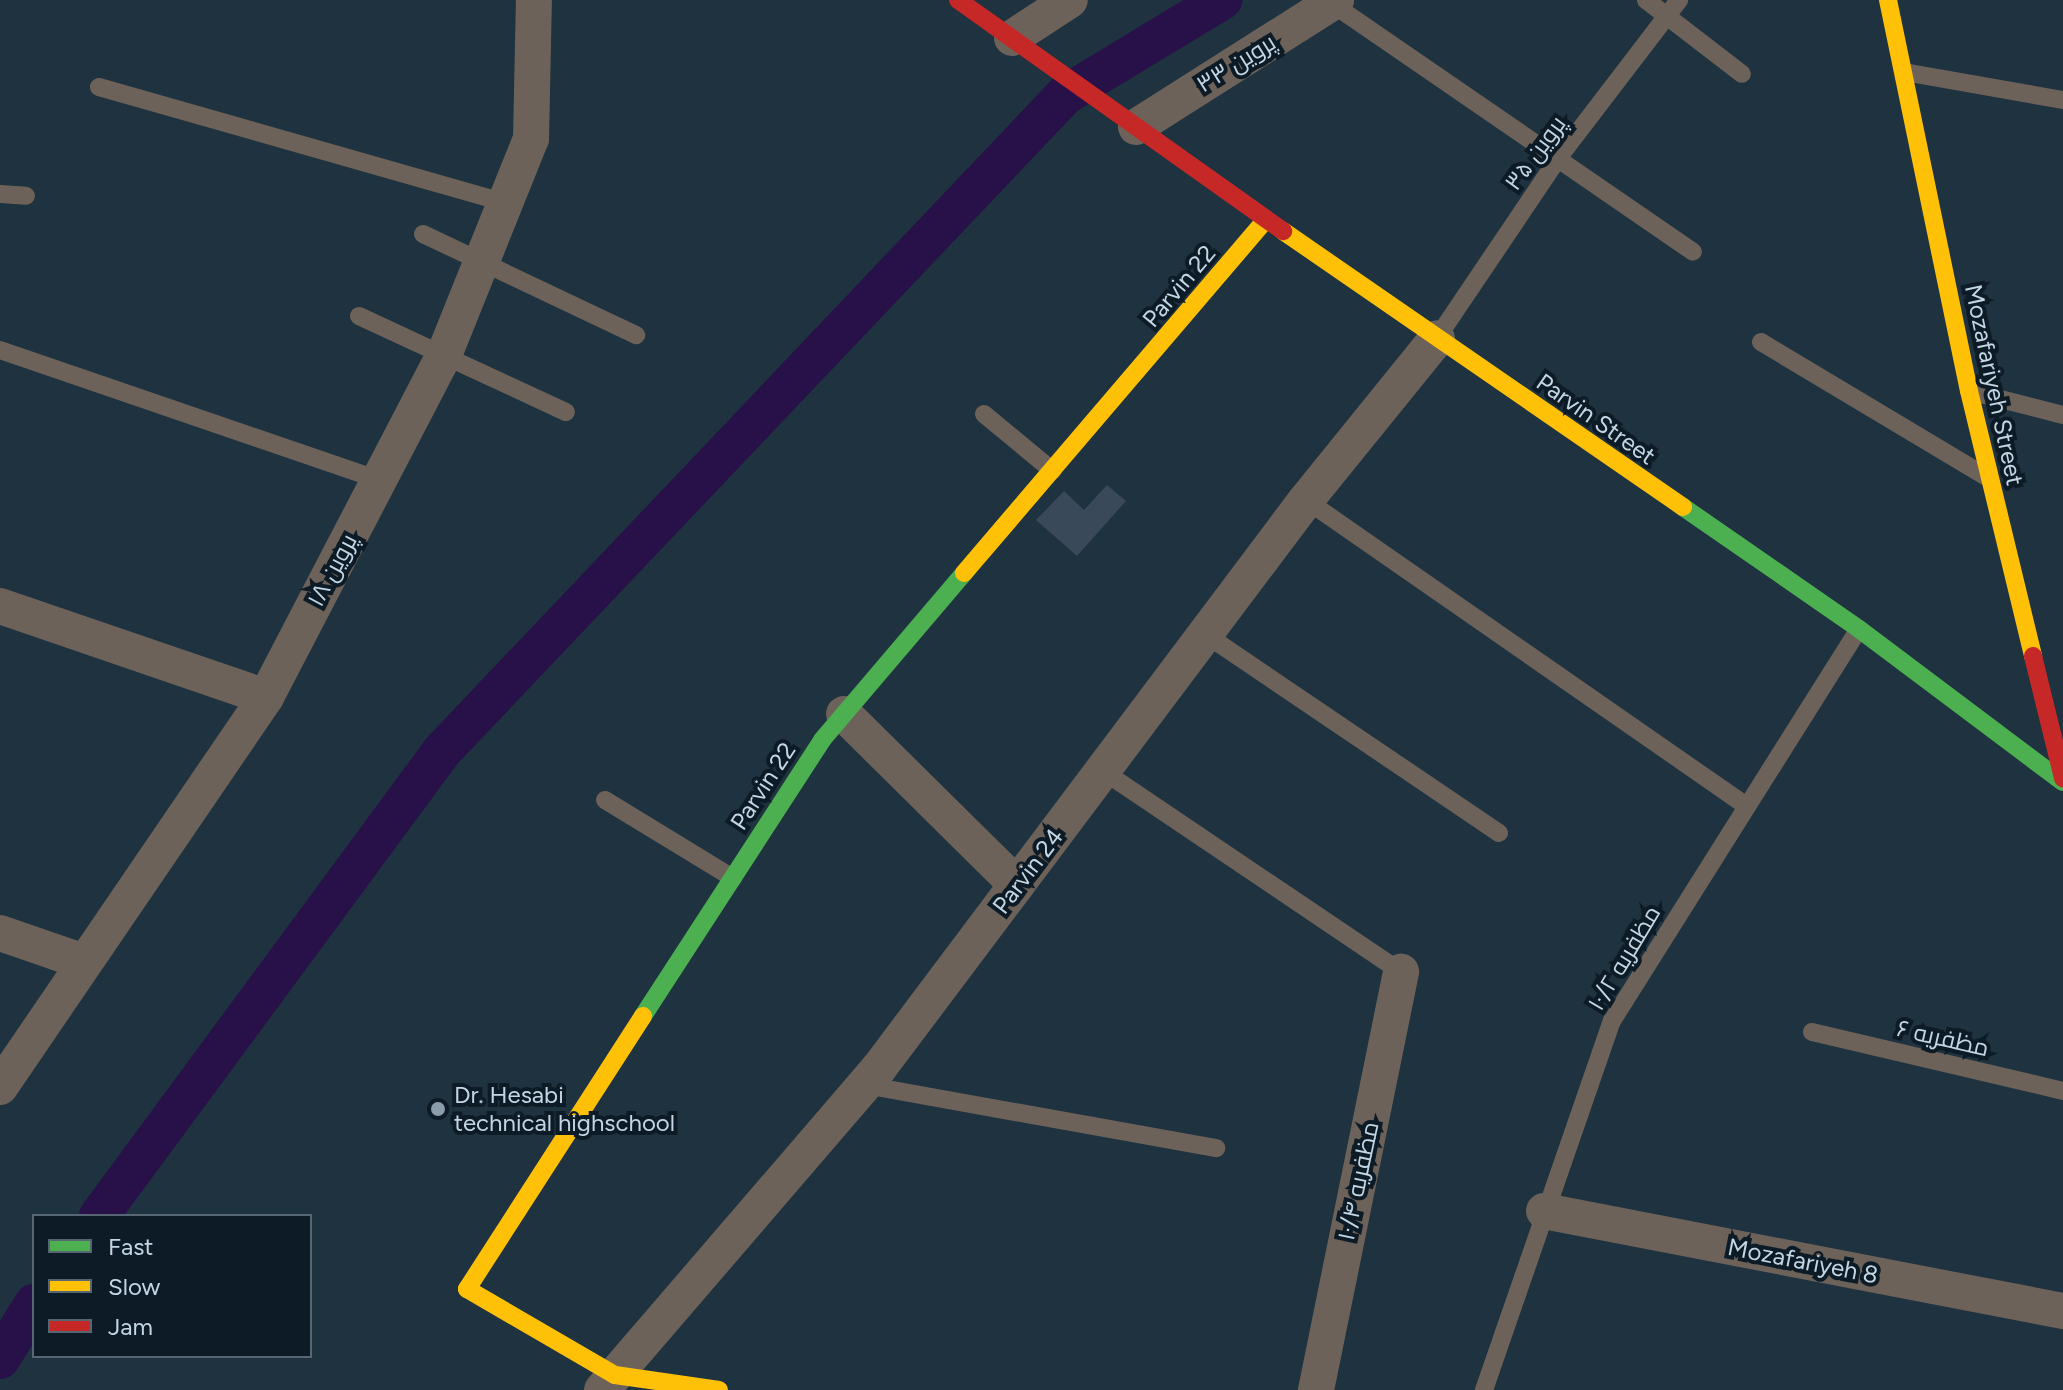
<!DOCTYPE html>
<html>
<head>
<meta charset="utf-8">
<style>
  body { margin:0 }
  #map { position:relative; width:2063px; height:1390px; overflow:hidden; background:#1e323f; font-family:Figtree,Cairo,sans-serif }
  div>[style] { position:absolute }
  .canal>* { height:40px; margin:-20px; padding:0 20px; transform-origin:20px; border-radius:20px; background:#281048 }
  .building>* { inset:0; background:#3a495a }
  .lane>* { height:18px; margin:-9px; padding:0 9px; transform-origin:9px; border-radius:9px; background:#6c6259 }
  .street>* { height:36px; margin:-18px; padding:0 18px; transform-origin:18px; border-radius:18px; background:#6c6259 }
  .fast>* { height:18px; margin:-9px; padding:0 9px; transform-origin:9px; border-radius:9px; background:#4caf50 }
  .slow>* { height:18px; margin:-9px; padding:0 9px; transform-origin:9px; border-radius:9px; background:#ffc107 }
  .jam>* { height:18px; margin:-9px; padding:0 9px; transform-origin:9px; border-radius:9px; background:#c62828 }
  .dots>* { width:22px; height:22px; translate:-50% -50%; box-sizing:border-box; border:4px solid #0d1b26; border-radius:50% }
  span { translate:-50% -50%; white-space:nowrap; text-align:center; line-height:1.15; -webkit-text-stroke:8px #0d1b26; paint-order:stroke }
  .street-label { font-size:24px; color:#c3d6e4 }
  .poi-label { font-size:24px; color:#c3d6e4 }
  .left { translate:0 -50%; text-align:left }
  .legend { position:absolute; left:32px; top:1214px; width:280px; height:144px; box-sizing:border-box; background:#0d1b26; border:2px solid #566672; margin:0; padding:10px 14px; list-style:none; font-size:24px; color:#c3d6e4 }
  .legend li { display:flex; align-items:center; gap:16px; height:40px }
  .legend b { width:40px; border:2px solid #566672 }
</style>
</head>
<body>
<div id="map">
  <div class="canal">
    <div style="left:99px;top:1216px;width:578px;rotate:-53.59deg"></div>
    <div style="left:442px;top:751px;width:905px;rotate:-46.48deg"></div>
    <div style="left:1065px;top:95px;width:184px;rotate:-31.2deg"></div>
    <div style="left:0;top:1359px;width:65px;rotate:-58.3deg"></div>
  </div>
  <div class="building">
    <div style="clip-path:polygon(1107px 485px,1126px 501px,1077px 556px,1036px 520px,1064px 491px,1084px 510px)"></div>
  </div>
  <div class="lane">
    <div style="left:1646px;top:0;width:121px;rotate:37.6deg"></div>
    <div style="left:1331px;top:3px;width:439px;rotate:34.5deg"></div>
    <div style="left:1904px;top:72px;width:161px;rotate:10deg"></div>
    <div style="left:99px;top:87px;width:423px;rotate:15.9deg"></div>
    <div style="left:0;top:194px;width:26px;rotate:4deg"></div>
    <div style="left:423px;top:234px;width:236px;rotate:25.4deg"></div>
    <div style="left:359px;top:316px;width:228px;rotate:24.9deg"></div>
    <div style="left:1437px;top:338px;width:218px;rotate:-56deg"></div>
    <div style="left:1559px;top:157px;width:198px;rotate:-52.6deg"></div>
    <div style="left:1761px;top:342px;width:261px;rotate:30.9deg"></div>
    <div style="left:0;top:350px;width:401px;rotate:18.9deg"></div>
    <div style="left:1969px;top:391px;width:97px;rotate:14.3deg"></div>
    <div style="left:984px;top:414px;width:89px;rotate:39.6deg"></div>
    <div style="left:1306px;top:500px;width:535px;rotate:34.79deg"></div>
    <div style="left:1205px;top:634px;width:355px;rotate:34.1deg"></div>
    <div style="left:1103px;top:771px;width:359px;rotate:34deg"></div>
    <div style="left:605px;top:800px;width:150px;rotate:31.4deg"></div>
    <div style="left:1812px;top:1032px;width:258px;rotate:13.2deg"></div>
    <div style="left:865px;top:1085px;width:357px;rotate:10.2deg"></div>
    <div style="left:1484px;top:1390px;width:391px;rotate:-70.9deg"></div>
    <div style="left:1612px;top:1021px;width:463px;rotate:-57.8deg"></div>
  </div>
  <div class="street">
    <div style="left:1012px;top:38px;width:69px;rotate:-33.2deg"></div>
    <div style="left:1136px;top:127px;width:237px;rotate:-32.4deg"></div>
    <div style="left:0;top:606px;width:281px;rotate:18.9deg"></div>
    <div style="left:844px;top:714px;width:243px;rotate:44.7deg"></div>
    <div style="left:0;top:933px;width:89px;rotate:19deg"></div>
    <div style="left:0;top:1087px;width:472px;rotate:-55.7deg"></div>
    <div style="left:266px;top:697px;width:386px;rotate:-62.5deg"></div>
    <div style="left:444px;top:355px;width:233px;rotate:-68.1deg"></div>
    <div style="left:531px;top:139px;width:139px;rotate:-88.8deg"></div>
    <div style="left:1544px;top:1211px;width:529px;rotate:10.91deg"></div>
    <div style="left:602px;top:1390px;width:425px;rotate:-49.3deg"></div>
    <div style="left:879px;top:1068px;width:711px;rotate:-53.07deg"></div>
    <div style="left:1306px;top:500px;width:208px;rotate:-51deg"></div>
    <div style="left:1316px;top:1390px;width:427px;rotate:-78.5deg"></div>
  </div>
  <div class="fast">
    <div style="left:1683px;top:507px;width:214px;rotate:34.7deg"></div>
    <div style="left:1859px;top:629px;width:255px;rotate:36.9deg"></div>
    <div style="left:643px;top:1016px;width:329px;rotate:-57deg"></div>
    <div style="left:822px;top:740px;width:219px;rotate:-49.6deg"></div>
  </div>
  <div class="slow">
    <div style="left:1888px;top:0;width:399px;rotate:78.3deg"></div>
    <div style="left:1969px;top:391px;width:273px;rotate:76.4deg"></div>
    <div style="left:1283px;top:231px;width:486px;rotate:34.6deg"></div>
    <div style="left:964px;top:573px;width:465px;rotate:-49.5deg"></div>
    <div style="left:643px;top:1016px;width:325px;rotate:122.8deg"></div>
    <div style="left:467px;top:1289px;width:171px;rotate:30.2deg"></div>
    <div style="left:615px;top:1375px;width:105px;rotate:8.2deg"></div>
  </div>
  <div class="jam">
    <div style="left:958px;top:0;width:399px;rotate:35.4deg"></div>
    <div style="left:2033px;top:656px;width:126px;rotate:76.2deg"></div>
  </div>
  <div class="dots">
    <div style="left:438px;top:1109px;background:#899daa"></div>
  </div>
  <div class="street-label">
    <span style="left:1236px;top:63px;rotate:-32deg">پروین ۳۳</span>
    <span style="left:1535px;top:153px;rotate:-54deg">پروین ۳۵</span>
    <span style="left:1179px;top:286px;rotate:-50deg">Parvin 22</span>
    <span style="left:1994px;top:385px;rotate:78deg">Mozafariyeh Street</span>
    <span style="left:1596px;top:419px;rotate:35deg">Parvin Street</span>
    <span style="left:332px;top:570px;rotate:-62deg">پروین ۱۸</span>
    <span style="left:763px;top:786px;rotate:-57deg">Parvin 22</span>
    <span style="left:1028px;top:871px;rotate:-53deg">Parvin 24</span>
    <span style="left:1624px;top:958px;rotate:-59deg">مظفریه ۱۰/۲</span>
    <span style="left:1943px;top:1038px;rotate:13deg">مظفریه ۶</span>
    <span style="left:1358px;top:1181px;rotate:-78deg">مظفریه ۱۰/۴</span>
    <span style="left:1803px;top:1261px;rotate:11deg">Mozafariyeh 8</span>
  </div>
  <div class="poi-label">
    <span class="left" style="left:454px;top:1109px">Dr. Hesabi<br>technical highschool</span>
  </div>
  <ul class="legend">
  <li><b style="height:10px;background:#4caf50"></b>Fast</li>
  <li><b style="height:10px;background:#ffc107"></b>Slow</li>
  <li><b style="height:10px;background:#c62828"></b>Jam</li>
  </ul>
</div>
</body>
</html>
